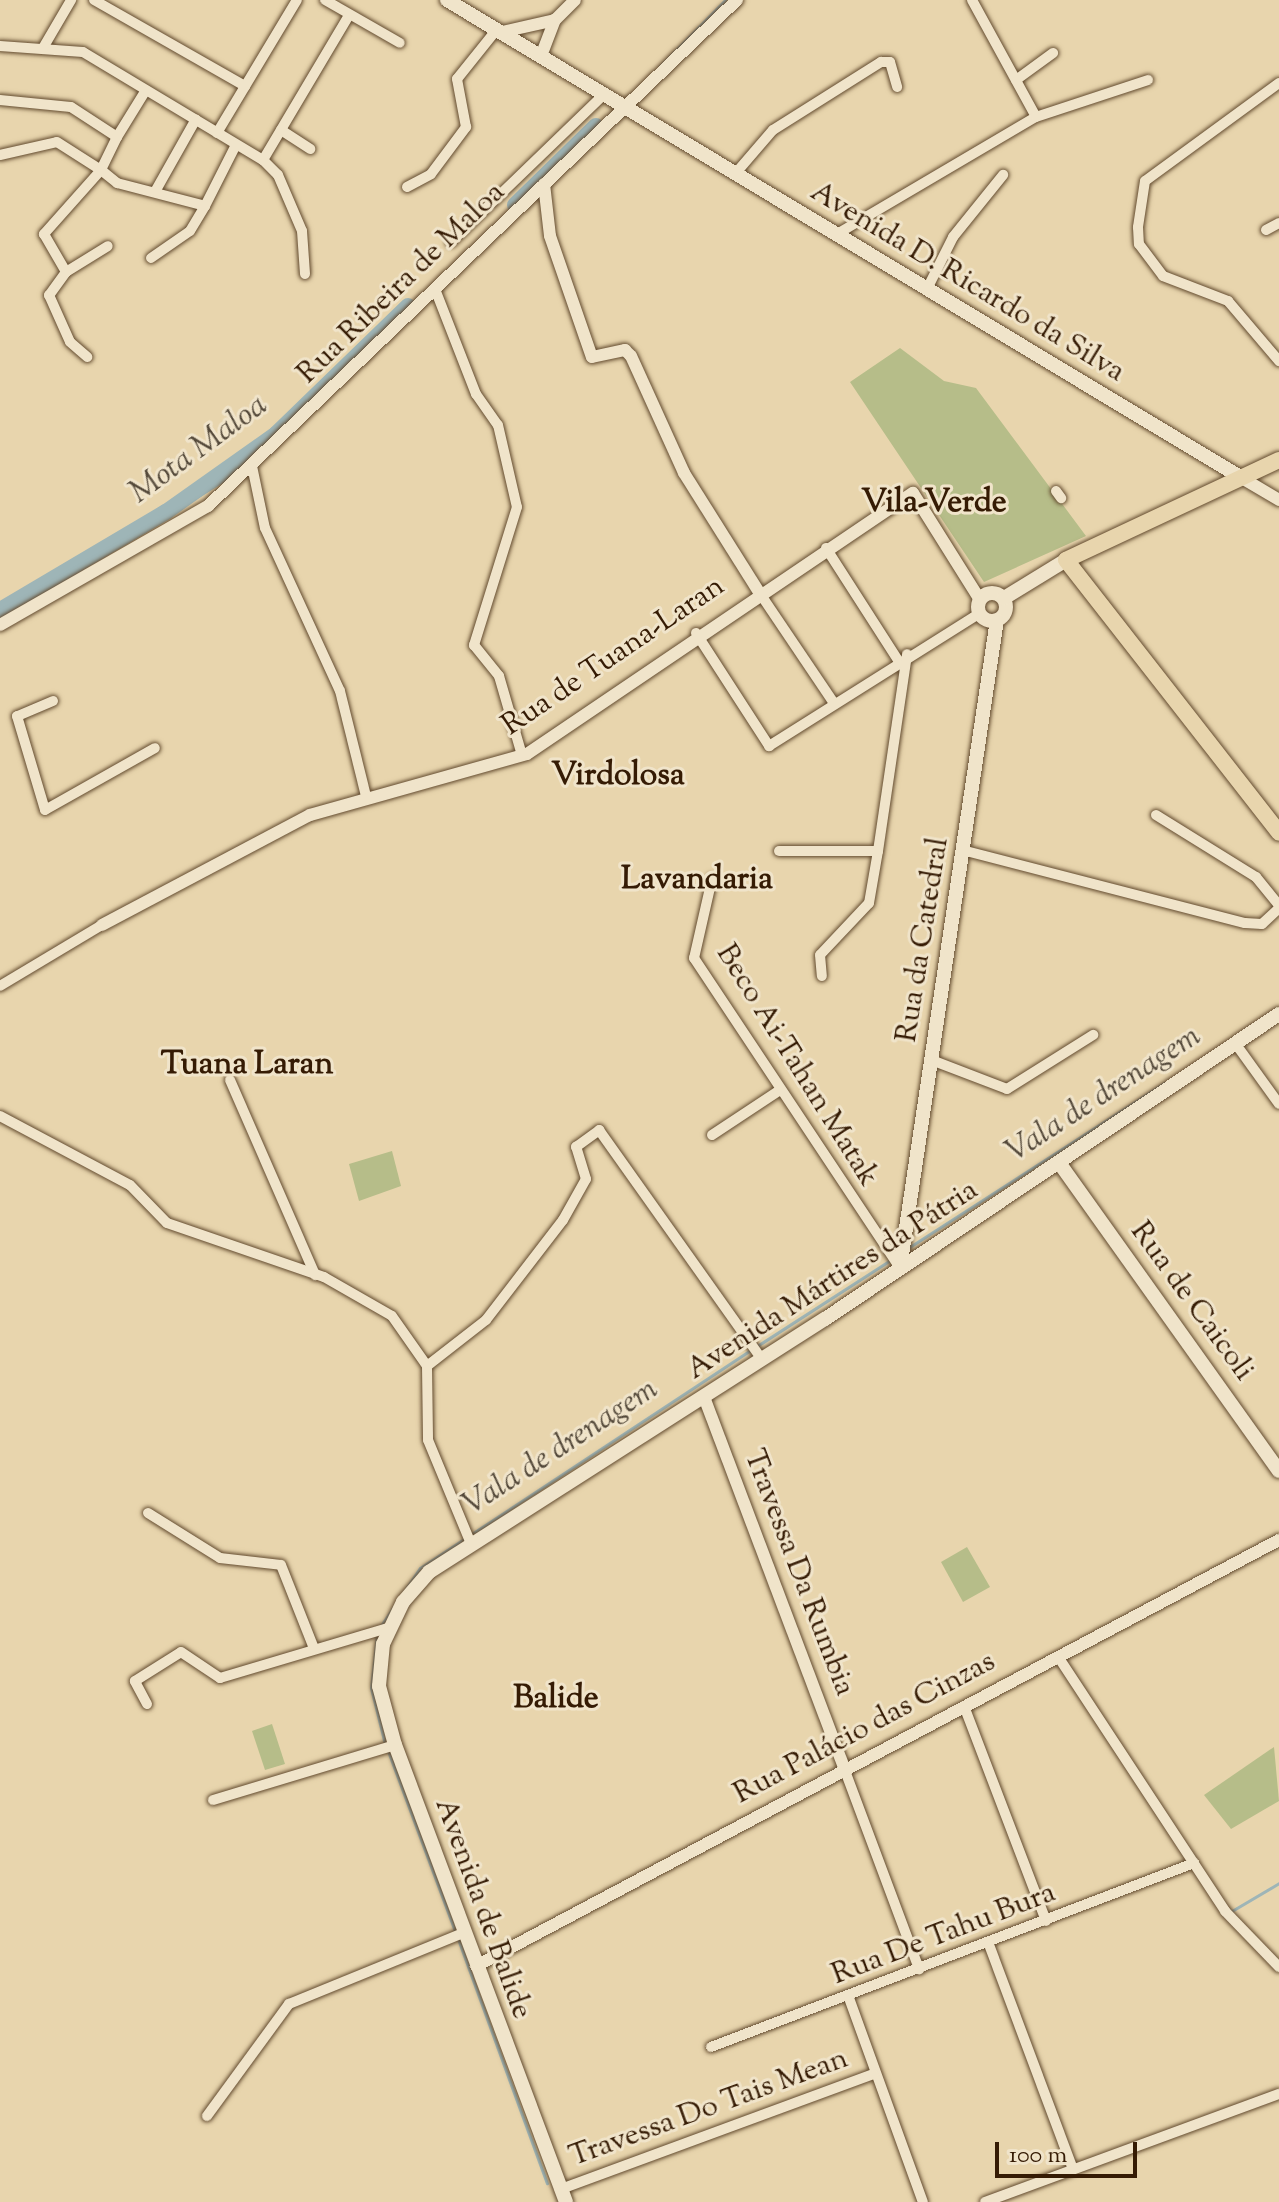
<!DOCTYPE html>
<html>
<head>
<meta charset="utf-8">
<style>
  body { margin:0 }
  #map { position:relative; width:1279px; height:2202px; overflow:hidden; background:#e8d5ad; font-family:"Sorts Mill Goudy",serif }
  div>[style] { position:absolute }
  .green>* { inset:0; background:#b6bd89 }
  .stream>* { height:3px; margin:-1.5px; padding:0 1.5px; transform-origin:1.5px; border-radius:1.5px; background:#9eb5b7 }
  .river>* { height:16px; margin:-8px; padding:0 8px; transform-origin:8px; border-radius:8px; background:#9eb5b7 }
  .roads { filter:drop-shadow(0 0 2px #624a2e) drop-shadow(0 0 2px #624a2e) }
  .minor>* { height:10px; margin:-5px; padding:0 5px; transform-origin:5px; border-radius:5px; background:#f0e4ca }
  .tertiary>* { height:12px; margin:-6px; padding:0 6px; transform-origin:6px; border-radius:6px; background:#f0e4ca }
  .secondary>* { height:14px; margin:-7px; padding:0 7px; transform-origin:7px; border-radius:7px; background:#f0e4ca }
  .secondary>.ring { margin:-7px; padding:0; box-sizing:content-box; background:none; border:14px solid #f0e4ca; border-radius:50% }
  .primary>* { height:16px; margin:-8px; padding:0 8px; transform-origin:8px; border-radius:8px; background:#e8d5ad }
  span { translate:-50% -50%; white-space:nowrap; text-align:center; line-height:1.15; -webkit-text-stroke:6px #f0e4ca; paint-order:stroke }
  .street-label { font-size:30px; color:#351b04 }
  .water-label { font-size:32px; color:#54493a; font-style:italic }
  .neighbourhood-label { font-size:32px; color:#351b04; font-weight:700 }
  .scale { position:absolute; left:995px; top:2142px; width:142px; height:36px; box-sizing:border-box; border:4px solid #351b04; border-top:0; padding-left:10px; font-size:24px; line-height:28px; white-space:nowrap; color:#351b04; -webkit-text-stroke:6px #f0e4ca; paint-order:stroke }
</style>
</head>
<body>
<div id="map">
  <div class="green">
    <div style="clip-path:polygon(900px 348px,944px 381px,976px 388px,1086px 536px,984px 582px,850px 382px)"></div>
    <div style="clip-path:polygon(392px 1151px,401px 1186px,359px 1201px,349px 1164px)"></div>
    <div style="clip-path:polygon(967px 1547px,990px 1587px,963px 1602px,941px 1562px)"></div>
    <div style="clip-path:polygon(272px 1724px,285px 1764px,265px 1770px,252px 1731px)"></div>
    <div style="clip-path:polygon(1274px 1747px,1279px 1801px,1231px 1829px,1204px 1795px)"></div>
  </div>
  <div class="stream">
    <div style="left:659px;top:67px;width:94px;rotate:-45.4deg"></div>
    <div style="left:3px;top:616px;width:269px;rotate:-31.6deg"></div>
    <div style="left:908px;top:1248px;width:305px;rotate:-32.8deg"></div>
    <div style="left:757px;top:1346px;width:161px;rotate:-32.8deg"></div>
    <div style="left:380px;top:1627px;width:71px;rotate:-55.9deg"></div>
    <div style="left:420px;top:1568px;width:396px;rotate:-33.4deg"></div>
    <div style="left:377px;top:1634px;width:54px;rotate:96.3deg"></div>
    <div style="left:371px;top:1688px;width:58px;rotate:76deg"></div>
    <div style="left:388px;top:1751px;width:192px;rotate:69.6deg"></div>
    <div style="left:1230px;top:1912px;width:57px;rotate:-30.6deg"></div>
    <div style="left:458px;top:1939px;width:260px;rotate:70deg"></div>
  </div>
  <div class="river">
    <div style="left:515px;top:205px;width:113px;rotate:-44.3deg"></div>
    <div style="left:0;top:610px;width:193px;rotate:-30.6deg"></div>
    <div style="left:166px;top:512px;width:135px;rotate:-35.3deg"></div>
    <div style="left:276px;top:434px;width:184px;rotate:-44.1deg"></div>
  </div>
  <div class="roads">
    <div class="minor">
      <div style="left:94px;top:0;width:174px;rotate:29.7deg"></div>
      <div style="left:325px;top:0;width:86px;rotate:29.8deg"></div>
      <div style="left:972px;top:0;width:133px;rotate:61.3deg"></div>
      <div style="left:0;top:46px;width:83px;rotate:4.1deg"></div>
      <div style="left:83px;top:52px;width:210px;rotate:31deg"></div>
      <div style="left:263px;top:160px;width:21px;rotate:45deg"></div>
      <div style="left:278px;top:175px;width:61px;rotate:66.8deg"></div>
      <div style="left:302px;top:231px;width:43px;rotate:86deg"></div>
      <div style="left:43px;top:48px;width:56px;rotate:-59.7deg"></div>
      <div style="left:1016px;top:80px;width:46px;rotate:-36.1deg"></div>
      <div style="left:1279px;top:83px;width:166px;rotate:143.8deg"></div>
      <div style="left:1145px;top:181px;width:47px;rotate:98.7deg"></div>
      <div style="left:1138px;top:227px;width:17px;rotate:87deg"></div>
      <div style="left:1139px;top:244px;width:40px;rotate:53deg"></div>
      <div style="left:1163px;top:276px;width:70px;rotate:21deg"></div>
      <div style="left:1228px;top:301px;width:79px;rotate:49.6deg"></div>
      <div style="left:0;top:100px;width:71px;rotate:5.6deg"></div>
      <div style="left:71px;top:107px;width:55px;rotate:33.1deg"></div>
      <div style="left:117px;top:137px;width:55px;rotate:-58.3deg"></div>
      <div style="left:281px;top:130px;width:35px;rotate:33deg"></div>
      <div style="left:217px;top:133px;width:155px;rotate:-59deg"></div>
      <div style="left:117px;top:137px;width:37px;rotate:116deg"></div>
      <div style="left:101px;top:170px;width:21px;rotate:39deg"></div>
      <div style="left:117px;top:183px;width:91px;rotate:14.6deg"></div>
      <div style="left:205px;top:206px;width:68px;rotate:-63.1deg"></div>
      <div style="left:0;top:155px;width:58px;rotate:-12.8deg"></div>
      <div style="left:57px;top:142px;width:52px;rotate:32.5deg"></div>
      <div style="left:101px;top:170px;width:86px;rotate:131.7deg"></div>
      <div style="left:44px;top:234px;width:44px;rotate:59.9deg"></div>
      <div style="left:66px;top:272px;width:49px;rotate:-31.8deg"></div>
      <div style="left:263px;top:160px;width:169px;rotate:-59.3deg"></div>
      <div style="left:735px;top:174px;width:58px;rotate:-49.2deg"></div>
      <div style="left:773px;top:130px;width:128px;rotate:-32.2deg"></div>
      <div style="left:881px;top:62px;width:9px"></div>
      <div style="left:890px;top:62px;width:26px;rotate:74deg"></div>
      <div style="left:407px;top:187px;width:27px;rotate:-28deg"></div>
      <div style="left:431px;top:174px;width:59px;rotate:-53.3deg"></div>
      <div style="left:466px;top:127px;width:49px;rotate:-100.6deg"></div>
      <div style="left:457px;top:79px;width:64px;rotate:-51.3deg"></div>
      <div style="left:156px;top:190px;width:81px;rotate:-60.6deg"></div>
      <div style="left:1266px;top:230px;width:15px;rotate:-28deg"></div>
      <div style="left:837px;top:234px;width:231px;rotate:-30.5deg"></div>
      <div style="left:1036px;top:117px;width:118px;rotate:-18.3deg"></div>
      <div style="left:451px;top:242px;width:213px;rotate:-44deg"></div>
      <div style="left:151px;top:258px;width:47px;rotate:-34.7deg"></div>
      <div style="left:190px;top:231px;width:29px;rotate:-59deg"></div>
      <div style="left:66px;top:272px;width:29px;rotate:126deg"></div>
      <div style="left:49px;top:295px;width:51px;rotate:65.9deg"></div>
      <div style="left:70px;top:342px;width:23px;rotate:41deg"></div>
      <div style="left:435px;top:289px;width:113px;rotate:68.7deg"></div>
      <div style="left:476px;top:394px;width:38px;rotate:55deg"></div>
      <div style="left:498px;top:425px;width:84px;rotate:77deg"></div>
      <div style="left:517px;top:507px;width:145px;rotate:107.3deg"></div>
      <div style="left:474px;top:645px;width:40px;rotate:51deg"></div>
      <div style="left:499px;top:676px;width:82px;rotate:73.8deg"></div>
      <div style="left:927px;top:289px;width:58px;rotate:-63.4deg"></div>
      <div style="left:953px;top:237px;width:80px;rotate:-51.1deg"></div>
      <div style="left:252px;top:466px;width:63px;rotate:78.2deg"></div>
      <div style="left:265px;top:528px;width:179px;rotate:65.3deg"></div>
      <div style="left:340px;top:691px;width:108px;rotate:76.1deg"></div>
      <div style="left:1056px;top:491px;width:9px;rotate:54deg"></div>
      <div style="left:826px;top:548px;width:133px;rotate:57.3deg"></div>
      <div style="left:759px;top:592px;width:134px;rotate:56deg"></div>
      <div style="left:696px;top:633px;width:135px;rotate:57.1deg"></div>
      <div style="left:769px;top:746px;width:249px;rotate:-32.2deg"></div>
      <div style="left:53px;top:701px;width:39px;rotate:157deg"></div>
      <div style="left:17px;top:716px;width:98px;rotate:73.4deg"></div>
      <div style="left:45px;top:810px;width:126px;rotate:-29.4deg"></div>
      <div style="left:1156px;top:815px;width:118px;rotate:31.8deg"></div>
      <div style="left:1256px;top:877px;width:36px;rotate:51deg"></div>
      <div style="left:779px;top:851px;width:99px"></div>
      <div style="left:878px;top:851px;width:53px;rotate:99.8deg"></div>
      <div style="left:869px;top:903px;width:71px;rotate:133.3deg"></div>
      <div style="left:820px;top:955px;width:21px;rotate:85deg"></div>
      <div style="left:878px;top:851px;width:199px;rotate:-81.6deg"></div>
      <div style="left:966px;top:851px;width:288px;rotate:14.5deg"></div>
      <div style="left:1245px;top:923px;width:17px;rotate:3deg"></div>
      <div style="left:1262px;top:924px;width:23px;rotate:-43deg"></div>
      <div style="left:712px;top:879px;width:81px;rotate:102.8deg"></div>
      <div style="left:694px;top:958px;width:372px;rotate:56.4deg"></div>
      <div style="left:0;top:986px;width:119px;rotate:-30.9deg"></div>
      <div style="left:1235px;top:1043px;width:75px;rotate:54.2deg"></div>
      <div style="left:934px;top:1061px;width:78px;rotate:21deg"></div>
      <div style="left:1007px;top:1089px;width:102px;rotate:-32.1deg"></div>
      <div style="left:230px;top:1080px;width:213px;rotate:66.4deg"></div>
      <div style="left:0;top:1116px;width:147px;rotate:28deg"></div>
      <div style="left:130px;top:1185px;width:53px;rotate:45.8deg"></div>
      <div style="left:167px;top:1223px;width:166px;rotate:19deg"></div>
      <div style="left:324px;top:1277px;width:78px;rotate:29.8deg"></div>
      <div style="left:392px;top:1316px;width:61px;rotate:55deg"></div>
      <div style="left:427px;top:1366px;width:74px;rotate:89.2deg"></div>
      <div style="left:428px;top:1440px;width:113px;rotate:67.5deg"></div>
      <div style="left:712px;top:1135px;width:82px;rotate:-33.5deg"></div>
      <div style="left:427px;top:1366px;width:75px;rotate:-37.9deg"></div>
      <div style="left:486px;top:1320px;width:126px;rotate:-52.4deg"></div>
      <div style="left:563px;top:1220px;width:47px;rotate:-60.7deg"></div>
      <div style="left:586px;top:1179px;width:34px;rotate:-107deg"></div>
      <div style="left:576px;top:1147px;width:29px;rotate:-36deg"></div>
      <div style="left:599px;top:1130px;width:281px;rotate:54.6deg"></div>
      <div style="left:148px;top:1513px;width:85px;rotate:32deg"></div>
      <div style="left:220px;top:1558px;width:61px;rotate:6.5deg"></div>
      <div style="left:281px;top:1565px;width:87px;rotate:68.4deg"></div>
      <div style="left:1059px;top:1658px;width:303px;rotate:56.7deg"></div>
      <div style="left:1225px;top:1911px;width:78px;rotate:46deg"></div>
      <div style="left:147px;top:1704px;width:26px;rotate:-118deg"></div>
      <div style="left:135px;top:1681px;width:54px;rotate:-32.2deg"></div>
      <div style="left:181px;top:1652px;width:47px;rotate:33.7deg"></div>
      <div style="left:220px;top:1678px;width:175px;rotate:-16.6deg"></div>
      <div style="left:964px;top:1706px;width:230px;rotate:69.1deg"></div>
      <div style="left:844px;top:1768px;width:215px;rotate:69.5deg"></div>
      <div style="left:213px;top:1800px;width:190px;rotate:-16.8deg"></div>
      <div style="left:988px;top:1942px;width:242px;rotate:69.5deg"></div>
      <div style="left:849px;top:1998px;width:217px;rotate:70.1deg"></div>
      <div style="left:711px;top:2047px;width:517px;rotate:-20.85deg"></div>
      <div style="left:207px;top:2116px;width:139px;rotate:-53.8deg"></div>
      <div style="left:289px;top:2004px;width:188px;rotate:-22.2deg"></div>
      <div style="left:561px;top:2189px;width:333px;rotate:-20.2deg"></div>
      <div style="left:985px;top:2202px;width:313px;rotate:-20.2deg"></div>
    </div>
    <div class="tertiary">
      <div style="left:502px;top:32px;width:54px;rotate:-12.8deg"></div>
      <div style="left:555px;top:20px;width:28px;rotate:-45deg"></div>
      <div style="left:541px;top:56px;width:39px;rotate:-69deg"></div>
      <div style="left:544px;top:184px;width:52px;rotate:83.4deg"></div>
      <div style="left:550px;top:236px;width:128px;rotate:70.9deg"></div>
      <div style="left:592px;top:357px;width:34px;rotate:-12deg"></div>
      <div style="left:625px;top:350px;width:8px;rotate:45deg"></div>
      <div style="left:631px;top:356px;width:128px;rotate:65.6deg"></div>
      <div style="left:684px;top:473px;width:141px;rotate:57.8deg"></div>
      <div style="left:1242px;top:478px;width:43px;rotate:30.7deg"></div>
      <div style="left:0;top:625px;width:240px;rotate:-29.8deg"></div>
      <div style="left:208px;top:506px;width:732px;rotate:-43.73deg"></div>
      <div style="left:102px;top:925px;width:235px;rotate:-27.9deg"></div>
      <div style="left:310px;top:815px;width:225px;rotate:-15.7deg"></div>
      <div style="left:527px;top:754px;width:466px;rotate:-34.1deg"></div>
      <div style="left:913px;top:493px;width:126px;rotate:57.9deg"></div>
      <div style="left:704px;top:1397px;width:397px;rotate:69.3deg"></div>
      <div style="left:476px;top:1966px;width:909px;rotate:-27.95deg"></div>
    </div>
    <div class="secondary">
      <div style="left:447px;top:0;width:928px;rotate:31.02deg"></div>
      <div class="ring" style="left:978px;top:593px;width:14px;height:14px"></div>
      <div style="left:1004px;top:598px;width:73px;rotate:-31.5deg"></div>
      <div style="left:1060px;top:1164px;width:377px;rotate:54.5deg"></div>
      <div style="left:900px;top:1268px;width:655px;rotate:-81.49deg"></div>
      <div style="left:566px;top:2202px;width:488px;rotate:-110.5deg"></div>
      <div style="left:395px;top:1745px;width:61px;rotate:-105.2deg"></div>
      <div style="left:379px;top:1686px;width:42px;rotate:-84.6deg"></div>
      <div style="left:383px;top:1644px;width:47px;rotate:-64.5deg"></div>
      <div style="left:403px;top:1602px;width:40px;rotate:-49deg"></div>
      <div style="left:429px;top:1572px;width:470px;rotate:-32.6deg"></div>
      <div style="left:825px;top:1319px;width:547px;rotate:-33.89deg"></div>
    </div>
    <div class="primary">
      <div style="left:1279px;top:460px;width:235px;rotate:154.9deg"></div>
      <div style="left:1066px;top:560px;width:346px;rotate:52deg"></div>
    </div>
  </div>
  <div class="street-label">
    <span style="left:967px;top:283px;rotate:31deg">Avenida D. Ricardo da Silva</span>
    <span style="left:402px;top:284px;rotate:-44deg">Rua Ribeira de Maloa</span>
    <span style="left:614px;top:657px;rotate:-34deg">Rua de Tuana-Laran</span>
    <span style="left:924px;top:940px;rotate:-81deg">Rua da Catedral</span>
    <span style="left:796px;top:1066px;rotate:58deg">Beco Ai-Tahan Matak</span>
    <span style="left:833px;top:1281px;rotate:-33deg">Avenida Mártires da Pátria</span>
    <span style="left:1191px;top:1302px;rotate:54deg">Rua de Caicoli</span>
    <span style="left:798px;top:1573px;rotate:69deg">Travessa Da Rumbia</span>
    <span style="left:865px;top:1729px;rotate:-28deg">Rua Palácio das Cinzas</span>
    <span style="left:482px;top:1909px;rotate:70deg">Avenida de Balide</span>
    <span style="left:944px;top:1935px;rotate:-21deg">Rua De Tahu Bura</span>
    <span style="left:709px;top:2109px;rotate:-20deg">Travessa Do Tais Mean</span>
  </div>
  <div class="water-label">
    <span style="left:199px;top:450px;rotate:-36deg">Mota Maloa</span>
    <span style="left:1104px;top:1095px;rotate:-33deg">Vala de drenagem</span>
    <span style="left:561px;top:1448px;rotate:-33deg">Vala de drenagem</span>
  </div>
  <div class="neighbourhood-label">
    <span style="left:934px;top:503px">Vila-Verde</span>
    <span style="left:618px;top:776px">Virdolosa</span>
    <span style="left:697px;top:880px">Lavandaria</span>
    <span style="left:247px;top:1065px">Tuana Laran</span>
    <span style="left:556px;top:1699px">Balide</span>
  </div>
  <div class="scale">100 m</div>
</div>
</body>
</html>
